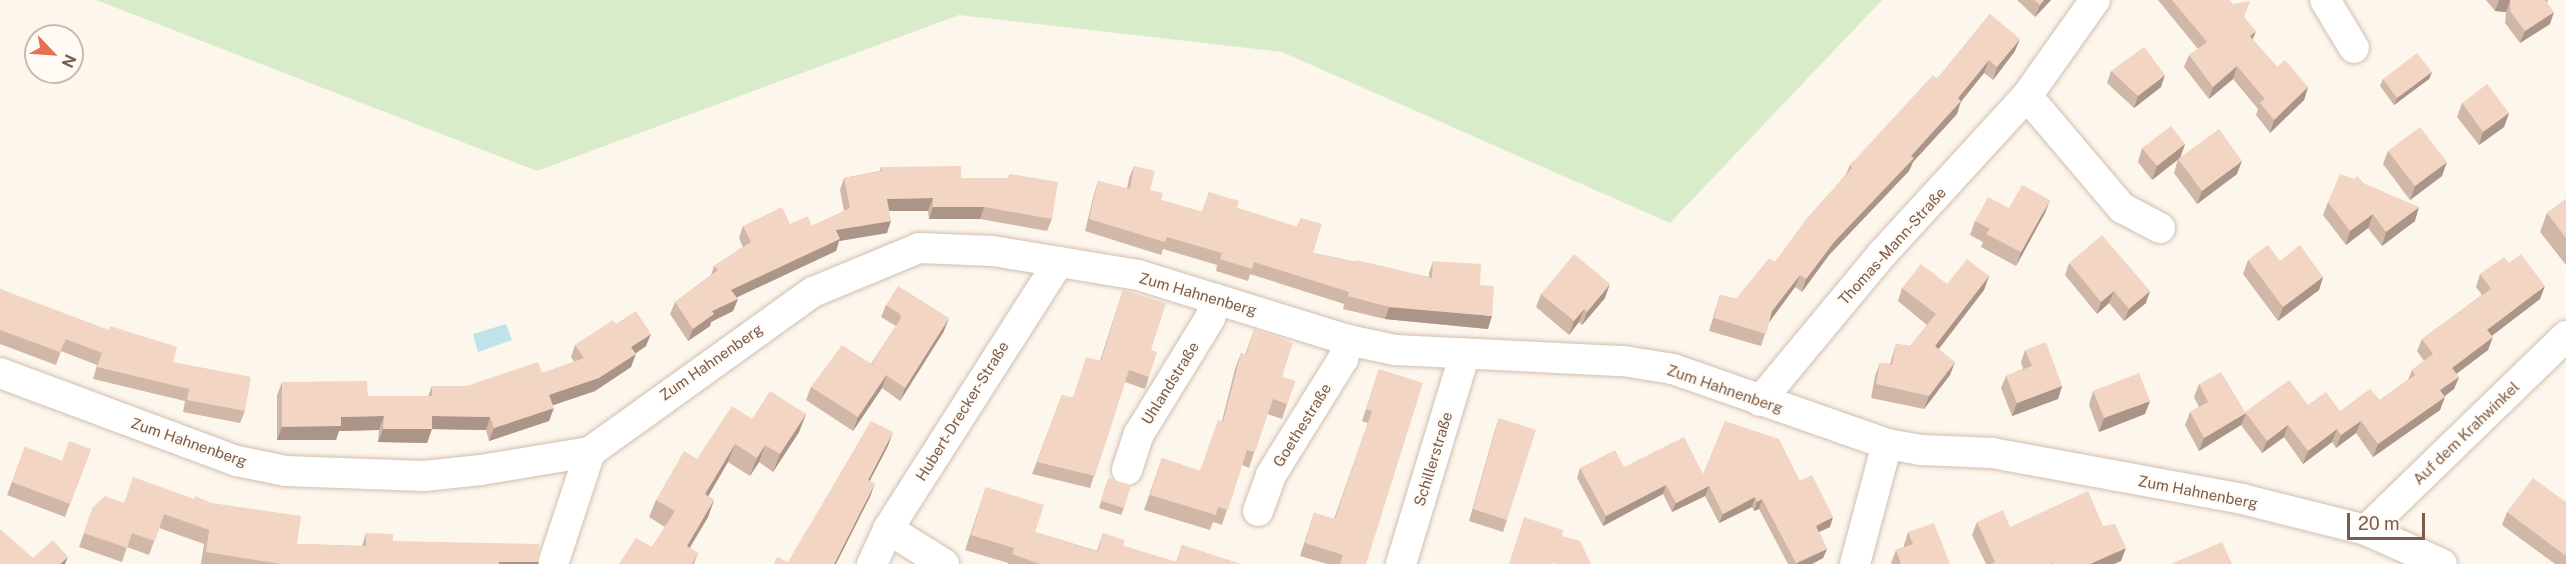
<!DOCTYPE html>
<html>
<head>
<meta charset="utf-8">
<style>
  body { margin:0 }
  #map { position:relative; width:2566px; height:564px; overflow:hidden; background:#fdf6ec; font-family:"Public Sans",sans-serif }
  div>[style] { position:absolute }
  .green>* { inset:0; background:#d8ecc9 }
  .water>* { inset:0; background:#bfe3e8 }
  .roads { filter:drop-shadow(0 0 2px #d1beb0) drop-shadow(0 0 2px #d1beb0) }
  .minor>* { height:30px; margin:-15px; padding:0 15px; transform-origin:15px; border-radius:15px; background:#fff }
  .wall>* { inset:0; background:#d1b7a8 }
  .shaded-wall>* { inset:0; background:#aa9588 }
  .building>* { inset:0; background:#f3d5c3 }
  span { translate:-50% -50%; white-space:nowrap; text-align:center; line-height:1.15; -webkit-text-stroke:4.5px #fffaf3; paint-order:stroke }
  .street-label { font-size:15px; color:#7a5c4d }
  .north { position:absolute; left:24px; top:24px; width:60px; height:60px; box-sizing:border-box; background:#fffaf3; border:2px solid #cabbb1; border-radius:50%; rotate:115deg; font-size:16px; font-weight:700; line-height:24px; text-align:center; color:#7a5c4d }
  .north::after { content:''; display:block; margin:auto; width:21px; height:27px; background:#e76f51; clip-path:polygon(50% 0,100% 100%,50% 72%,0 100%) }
  .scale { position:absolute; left:2347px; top:513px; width:78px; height:27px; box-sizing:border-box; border:3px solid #7a5c4d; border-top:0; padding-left:8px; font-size:18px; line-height:21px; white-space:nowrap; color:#7a5c4d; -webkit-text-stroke:4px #fffaf3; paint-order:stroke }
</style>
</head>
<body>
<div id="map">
  <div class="green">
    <div style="clip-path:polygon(96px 0,1882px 0,1670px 223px,1282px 52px,959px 15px,537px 171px)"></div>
  </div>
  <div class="water">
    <div style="clip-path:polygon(506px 324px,512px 340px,478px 352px,473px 334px)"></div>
  </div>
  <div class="roads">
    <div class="minor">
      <div style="left:2325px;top:0;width:56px;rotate:58.9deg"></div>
      <div style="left:2027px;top:96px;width:147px;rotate:49.7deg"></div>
      <div style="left:2122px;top:208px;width:43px;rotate:27.8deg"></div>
      <div style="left:0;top:373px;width:253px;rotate:20.4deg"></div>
      <div style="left:237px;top:461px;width:50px;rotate:11.5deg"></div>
      <div style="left:286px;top:471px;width:138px;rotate:2.1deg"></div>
      <div style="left:424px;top:476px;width:57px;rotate:-6deg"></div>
      <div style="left:481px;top:470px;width:110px;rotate:-9.4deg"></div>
      <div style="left:590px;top:452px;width:274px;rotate:-35.7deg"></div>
      <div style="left:813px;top:292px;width:115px;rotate:-22.5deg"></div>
      <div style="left:919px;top:248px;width:74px;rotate:2.3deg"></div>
      <div style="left:993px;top:251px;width:147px;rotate:9.4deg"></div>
      <div style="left:1138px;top:275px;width:220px;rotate:17.2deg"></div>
      <div style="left:1348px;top:340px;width:48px;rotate:12deg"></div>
      <div style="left:1395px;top:350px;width:229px;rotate:2.8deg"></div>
      <div style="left:1624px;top:361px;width:50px;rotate:9.3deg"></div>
      <div style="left:1673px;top:369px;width:227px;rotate:19.3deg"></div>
      <div style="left:1887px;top:444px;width:35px;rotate:10deg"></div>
      <div style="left:1921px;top:450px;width:71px;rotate:2.4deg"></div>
      <div style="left:1992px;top:453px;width:254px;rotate:10.4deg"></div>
      <div style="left:2242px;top:499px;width:128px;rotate:14deg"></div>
      <div style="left:2366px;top:530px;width:83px;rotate:24.1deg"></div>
      <div style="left:1760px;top:401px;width:191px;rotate:-50.3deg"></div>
      <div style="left:1882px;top:254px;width:214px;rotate:-47.5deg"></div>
      <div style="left:2027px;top:96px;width:118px;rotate:-54.7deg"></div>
      <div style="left:1127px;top:470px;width:38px;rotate:-72deg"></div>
      <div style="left:1139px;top:434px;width:136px;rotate:-58.5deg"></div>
      <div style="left:1210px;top:318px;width:20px;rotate:-72deg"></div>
      <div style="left:1258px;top:511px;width:38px;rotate:-70deg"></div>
      <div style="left:1271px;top:475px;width:137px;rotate:-58.2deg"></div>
      <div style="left:1343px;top:359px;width:20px;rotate:-75deg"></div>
      <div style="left:888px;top:529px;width:66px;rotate:32deg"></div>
      <div style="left:2366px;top:530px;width:279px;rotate:-44.1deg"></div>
      <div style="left:553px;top:564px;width:118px;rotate:-71.7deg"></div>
      <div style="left:872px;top:564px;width:38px;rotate:-65deg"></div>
      <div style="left:888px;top:529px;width:317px;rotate:-57.4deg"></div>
      <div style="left:1401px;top:564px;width:220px;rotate:-73.1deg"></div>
      <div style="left:1855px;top:564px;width:124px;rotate:-75.1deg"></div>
    </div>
  </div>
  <div class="wall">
    <div style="clip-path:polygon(2017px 0,2051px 0,2035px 17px)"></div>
    <div style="clip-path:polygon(2158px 0,2229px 0,2244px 17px,2253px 40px,2277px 67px,2308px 87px,2304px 100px,2270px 133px,2256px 115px,2258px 109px,2233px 79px,2209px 99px,2184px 67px,2189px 55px,2198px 49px)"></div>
    <div style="clip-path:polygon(2486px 0,2548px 0,2547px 3px,2550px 24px,2520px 43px,2505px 23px,2506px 12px,2495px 11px)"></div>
    <div style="clip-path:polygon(1990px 14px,2015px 51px,1993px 80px,1984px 73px,1961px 101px,1957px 114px,1913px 162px,1909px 171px,1829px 255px,1802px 292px,1795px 287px,1769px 322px,1761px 346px,1709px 331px,1720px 295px,1736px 299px,1775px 262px,1846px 174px,1850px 165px,1937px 79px)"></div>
    <div style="clip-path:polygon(2111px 71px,2161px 87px,2134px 108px,2107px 83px)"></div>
    <div style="clip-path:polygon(2432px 72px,2429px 79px,2394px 105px,2380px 86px,2383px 79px)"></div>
    <div style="clip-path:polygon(2462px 103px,2509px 113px,2504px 127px,2479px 145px,2457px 117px)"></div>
    <div style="clip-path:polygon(2185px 144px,2180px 158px,2152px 180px,2138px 162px,2142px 148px)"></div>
    <div style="clip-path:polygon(2388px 151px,2442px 176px,2410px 200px,2383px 164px)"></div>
    <div style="clip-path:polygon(2178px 159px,2237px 174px,2197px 204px,2174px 173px)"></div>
    <div style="clip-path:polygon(1134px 166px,1150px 190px,1161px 200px,1202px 212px,1209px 192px,1237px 208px,1297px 227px,1301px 218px,1313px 253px,1429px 277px,1429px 273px,1433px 261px,1480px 285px,1488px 329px,1385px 319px,1343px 309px,1344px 304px,1250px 274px,1248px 281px,1216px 271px,1217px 265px,1163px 249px,1161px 255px,1085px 231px,1094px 194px,1098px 181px,1127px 189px,1129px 178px)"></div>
    <div style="clip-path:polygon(881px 167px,961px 178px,1008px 178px,1010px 174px,1052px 219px,1047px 231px,980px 219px,929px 219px,928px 211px,889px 211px,887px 233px,839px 241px,836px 251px,737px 297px,738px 299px,733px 311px,711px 322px,710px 326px,688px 341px,670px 314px,675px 302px,711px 275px,714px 266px,743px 247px,739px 238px,743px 226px,790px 224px,812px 226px,844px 211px,840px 190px,844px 178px,880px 171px)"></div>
    <div style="clip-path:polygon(2363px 183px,2415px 221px,2382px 246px,2368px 228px,2346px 245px,2323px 215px,2328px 202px)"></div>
    <div style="clip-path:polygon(2566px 199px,2566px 265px,2540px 232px,2547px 213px)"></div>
    <div style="clip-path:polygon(2009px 208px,2045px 213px,2016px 266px,1981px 247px,1983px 242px,1970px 235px,1975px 221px)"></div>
    <div style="clip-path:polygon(2248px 260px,2280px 261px,2323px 277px,2319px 290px,2278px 321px,2243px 274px)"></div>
    <div style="clip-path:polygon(2069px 263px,2146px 303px,2124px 321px,2109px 303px,2097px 314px,2065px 275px)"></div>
    <div style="clip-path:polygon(2509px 263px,2540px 299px,2492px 336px,2488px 350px,2456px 374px,2459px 377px,2454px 389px,2445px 396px,2440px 410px,2373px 457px,2356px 433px,2336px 448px,2332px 442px,2303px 464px,2284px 437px,2262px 453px,2241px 425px,2199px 451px,2185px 425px,2190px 412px,2199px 407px,2194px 397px,2199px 384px,2245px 412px,2308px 405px,2340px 411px,2380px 400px,2408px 380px,2412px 370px,2424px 361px,2417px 351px,2422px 339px,2482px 295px,2476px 287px,2480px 274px)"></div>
    <div style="clip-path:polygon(1989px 276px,1984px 290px,1939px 349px,1950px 375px,1924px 409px,1871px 398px,1875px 376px,1880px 363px,1890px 364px,1896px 344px,1910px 346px,1927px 325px,1898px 301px,1902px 288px,1947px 284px)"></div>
    <div style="clip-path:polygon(0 289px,173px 362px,245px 411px,240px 423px,183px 412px,185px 401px,93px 379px,97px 365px,61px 351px,56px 365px,0 344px)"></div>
    <div style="clip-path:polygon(1123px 290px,1151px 350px,1149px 377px,1145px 389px,1125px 382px,1090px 488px,1032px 474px,1062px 395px,1072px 398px,1100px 361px)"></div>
    <div style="clip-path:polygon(1541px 294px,1605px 298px,1582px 325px,1579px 322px,1569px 335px,1536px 307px)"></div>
    <div style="clip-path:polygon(886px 305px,944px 331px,900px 401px,882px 388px,853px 431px,806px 400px,811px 387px,871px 364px,896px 326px,881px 317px)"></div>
    <div style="clip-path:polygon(616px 324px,646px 346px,635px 354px,631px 367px,595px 391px,553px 405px,549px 421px,489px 441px,486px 430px,432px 429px,427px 443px,378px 442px,379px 430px,339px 431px,336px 440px,277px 440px,277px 395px,282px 382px,368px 396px,428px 396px,432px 386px,467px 386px,542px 373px,574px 362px,571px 357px,575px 345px)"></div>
    <div style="clip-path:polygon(1255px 327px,1282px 377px,1295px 381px,1282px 419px,1267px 414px,1249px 468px,1242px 465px,1222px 525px,1213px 522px,1210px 530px,1144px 510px,1162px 458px,1200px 471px,1222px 421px,1235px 369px,1241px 353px,1245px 355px)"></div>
    <div style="clip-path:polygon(2025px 350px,2062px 386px,2058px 399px,2012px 416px,2001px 388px,2006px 376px,2023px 369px,2021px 362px)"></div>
    <div style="clip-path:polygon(1379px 369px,1366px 564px,1327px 564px,1300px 556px,1314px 513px,1334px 519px,1368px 423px,1362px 421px)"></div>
    <div style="clip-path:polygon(2093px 391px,2145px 414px,2099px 432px,2089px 405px)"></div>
    <div style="clip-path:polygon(806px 414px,799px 432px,773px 472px,759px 462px,750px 476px,728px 462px,708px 496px,714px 500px,708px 517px,690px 548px,698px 553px,694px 564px,619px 564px,652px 547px,665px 527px,649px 517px,656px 500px,697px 459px,752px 419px)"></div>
    <div style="clip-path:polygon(1499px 418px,1507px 520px,1503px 532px,1469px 521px,1495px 430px)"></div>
    <div style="clip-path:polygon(25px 447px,62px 461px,91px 449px,65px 517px,7px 495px)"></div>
    <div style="clip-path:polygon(1624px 467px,1703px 474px,1800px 481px,1830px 527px,1819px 532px,1827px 549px,1823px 558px,1812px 564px,1788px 564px,1759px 509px,1754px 511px,1752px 507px,1719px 523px,1705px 496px,1672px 512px,1663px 494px,1603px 526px,1577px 478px,1580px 468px)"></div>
    <div style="clip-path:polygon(1106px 485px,1124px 508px,1121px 515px,1099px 508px)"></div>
    <div style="clip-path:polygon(986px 487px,1035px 532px,1097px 551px,1103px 533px,1123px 546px,1176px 562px,1182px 545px,1240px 564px,1008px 564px,1008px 563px,965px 550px)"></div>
    <div style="clip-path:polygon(2566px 502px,2566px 564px,2555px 564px,2502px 525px,2507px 512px)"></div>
    <div style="clip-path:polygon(124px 503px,297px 544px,362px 546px,366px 533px,393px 541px,538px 564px,201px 564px,204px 544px,159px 528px,149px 555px,127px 547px,122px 562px,79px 547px,93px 507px)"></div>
    <div style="clip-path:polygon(1977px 522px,2010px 527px,2103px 526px,2121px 561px,2114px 564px,1986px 564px,1972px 535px)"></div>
    <div style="clip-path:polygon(1908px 532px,1950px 564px,1892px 564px,1891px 563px,1896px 550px,1904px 547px,1904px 545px)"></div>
  </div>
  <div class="shaded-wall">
    <div style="clip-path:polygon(2044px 0,2051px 0,2035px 17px,2040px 5px)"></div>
    <div style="clip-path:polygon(2499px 0,2510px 0,2506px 12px,2495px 11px)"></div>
    <div style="clip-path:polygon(2554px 12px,2550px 24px,2520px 43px,2525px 31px)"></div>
    <div style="clip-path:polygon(2256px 31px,2251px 43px,2250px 36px)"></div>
    <div style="clip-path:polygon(2020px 39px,2015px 51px,1993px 80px,1997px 67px)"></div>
    <div style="clip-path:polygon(1989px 60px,1984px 73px,1960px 103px,1961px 101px,1957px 114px,1913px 162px,1909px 171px,1829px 255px,1802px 292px,1806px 279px,1834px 242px,1911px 156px)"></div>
    <div style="clip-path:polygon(2237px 66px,2233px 79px,2209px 99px,2213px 87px)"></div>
    <div style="clip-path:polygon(2432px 72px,2429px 79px,2394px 105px,2397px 98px)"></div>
    <div style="clip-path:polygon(2165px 75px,2161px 87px,2134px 108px,2138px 96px)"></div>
    <div style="clip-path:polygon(2308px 87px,2304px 100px,2270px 133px,2274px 120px)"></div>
    <div style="clip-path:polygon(2509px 113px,2504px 127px,2479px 145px,2483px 132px)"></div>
    <div style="clip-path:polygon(2185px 144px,2180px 158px,2152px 180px,2157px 166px)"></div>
    <div style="clip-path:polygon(2242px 161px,2237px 174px,2197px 204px,2202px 191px)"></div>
    <div style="clip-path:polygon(2447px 162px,2442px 176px,2410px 200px,2415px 186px)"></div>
    <div style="clip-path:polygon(933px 198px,928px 211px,883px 211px,887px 199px)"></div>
    <div style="clip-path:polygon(2050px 200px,2045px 213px,2016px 266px,2021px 252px)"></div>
    <div style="clip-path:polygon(933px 207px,984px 207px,980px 219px,929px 219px)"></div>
    <div style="clip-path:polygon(2419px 207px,2415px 221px,2382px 246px,2386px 232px)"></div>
    <div style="clip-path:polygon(2373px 214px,2368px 228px,2346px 245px,2350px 231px)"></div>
    <div style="clip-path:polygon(891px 221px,887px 233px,839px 241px,836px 251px,727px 302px,731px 290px,836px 230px)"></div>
    <div style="clip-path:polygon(1800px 275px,1795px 287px,1768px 324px,1772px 311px)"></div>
    <div style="clip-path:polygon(1989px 276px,1984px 290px,1930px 360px,1935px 346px)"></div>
    <div style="clip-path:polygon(2323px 277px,2319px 290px,2278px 321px,2283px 307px)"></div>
    <div style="clip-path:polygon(1610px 284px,1605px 298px,1582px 325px,1587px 312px)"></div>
    <div style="clip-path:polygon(2545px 286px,2540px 299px,2482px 343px,2487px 330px)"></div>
    <div style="clip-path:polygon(2114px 291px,2109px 303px,2097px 314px,2101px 302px)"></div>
    <div style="clip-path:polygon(2150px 291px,2146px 303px,2124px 321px,2129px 309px)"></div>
    <div style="clip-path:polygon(738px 299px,733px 311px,711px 322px,710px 326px,688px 341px,693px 329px,712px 311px)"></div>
    <div style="clip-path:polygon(1389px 307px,1492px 316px,1488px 329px,1385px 319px)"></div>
    <div style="clip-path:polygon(1584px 309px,1579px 322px,1569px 335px,1574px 321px)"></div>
    <div style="clip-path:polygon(949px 318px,944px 331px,900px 401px,905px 388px)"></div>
    <div style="clip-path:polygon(651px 334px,646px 346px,626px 360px,631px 347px)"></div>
    <div style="clip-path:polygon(2493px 337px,2488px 350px,2447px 381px,2452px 368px)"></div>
    <div style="clip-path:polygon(636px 354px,631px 367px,595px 391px,545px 408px,549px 395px)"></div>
    <div style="clip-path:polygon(1955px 362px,1950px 375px,1924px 409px,1929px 396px)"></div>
    <div style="clip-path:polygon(887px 374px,882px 388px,853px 431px,858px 417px)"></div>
    <div style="clip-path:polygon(2459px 377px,2454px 389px,2435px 403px,2440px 390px)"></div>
    <div style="clip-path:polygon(2062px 386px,2058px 399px,2012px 416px,2017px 403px)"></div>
    <div style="clip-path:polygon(2445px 397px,2440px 410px,2373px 457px,2378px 444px)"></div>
    <div style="clip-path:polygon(2150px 401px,2145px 414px,2099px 432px,2104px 418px)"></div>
    <div style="clip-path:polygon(554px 408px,549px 421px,489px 441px,494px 428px)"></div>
    <div style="clip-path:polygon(2246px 413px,2241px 425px,2199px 451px,2204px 438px)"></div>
    <div style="clip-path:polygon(806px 414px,799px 432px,773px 472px,780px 454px)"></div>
    <div style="clip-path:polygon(384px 416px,379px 430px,339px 431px,336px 440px,277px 440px,282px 427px,341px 417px)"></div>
    <div style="clip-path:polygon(432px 416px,490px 417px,486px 430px,427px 429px)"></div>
    <div style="clip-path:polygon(2361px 421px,2356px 433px,2336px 448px,2341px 435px)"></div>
    <div style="clip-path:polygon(2288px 425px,2284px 437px,2262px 453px,2267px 441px)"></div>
    <div style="clip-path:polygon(383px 429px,432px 429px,427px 443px,378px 442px)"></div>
    <div style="clip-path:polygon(2337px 429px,2332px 442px,2303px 464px,2308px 451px)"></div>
    <div style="clip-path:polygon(893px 432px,888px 446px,863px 494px,868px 480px)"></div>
    <div style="clip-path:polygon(735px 444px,728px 462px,699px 512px,705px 494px)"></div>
    <div style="clip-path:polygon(765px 445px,759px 462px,750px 476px,757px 458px)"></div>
    <div style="clip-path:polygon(875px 483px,870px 497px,836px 564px,834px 564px)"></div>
    <div style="clip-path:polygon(1666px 485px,1663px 494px,1603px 526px,1606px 516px)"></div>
    <div style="clip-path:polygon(1709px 486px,1705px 496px,1672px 512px,1676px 503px)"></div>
    <div style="clip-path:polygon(1755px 497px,1752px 507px,1719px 523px,1723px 514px)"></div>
    <div style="clip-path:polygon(1762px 499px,1759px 509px,1754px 511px,1757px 502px)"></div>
    <div style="clip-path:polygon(714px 500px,708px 517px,680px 563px,687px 546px)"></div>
    <div style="clip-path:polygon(1833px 517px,1830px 527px,1812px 535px,1816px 526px)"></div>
    <div style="clip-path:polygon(2126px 548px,2121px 561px,2114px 564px,2090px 564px)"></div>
    <div style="clip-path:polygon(1827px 549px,1823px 558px,1812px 564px,1796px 564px)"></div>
    <div style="clip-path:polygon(68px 557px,65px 564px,60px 564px)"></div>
    <div style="clip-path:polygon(499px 562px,539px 562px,538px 564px,499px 564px)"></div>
  </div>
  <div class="building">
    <div style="clip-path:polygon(2034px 0,2044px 0,2040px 5px)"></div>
    <div style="clip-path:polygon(2172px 0,2229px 0,2233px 4px,2250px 1px,2244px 17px,2256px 31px,2250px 36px,2277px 67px,2285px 60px,2308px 87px,2274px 120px,2260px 103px,2265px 99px,2237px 66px,2213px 87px,2189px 55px,2207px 42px)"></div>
    <div style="clip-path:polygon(2510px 0,2545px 0,2554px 12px,2525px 31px,2510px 11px)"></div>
    <div style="clip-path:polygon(1990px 14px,2020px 39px,1997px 67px,1989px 60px,1958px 98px,1961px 101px,1911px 156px,1914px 158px,1834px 242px,1806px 279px,1800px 275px,1772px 311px,1766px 334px,1714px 318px,1720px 295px,1736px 299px,1769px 258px,1775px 262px,1807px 218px,1852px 168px,1850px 165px,1933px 75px,1937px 79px)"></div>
    <div style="clip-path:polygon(2144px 47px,2165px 75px,2138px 96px,2111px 71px)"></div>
    <div style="clip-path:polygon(2417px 53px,2432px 72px,2397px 98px,2383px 79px)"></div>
    <div style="clip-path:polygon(2487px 84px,2509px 113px,2483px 132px,2462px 103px)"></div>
    <div style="clip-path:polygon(2171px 126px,2185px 144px,2157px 166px,2142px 148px)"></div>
    <div style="clip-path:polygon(2420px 127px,2447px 162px,2415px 186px,2388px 151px)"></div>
    <div style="clip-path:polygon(2219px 129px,2242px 161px,2202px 191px,2178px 159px)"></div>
    <div style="clip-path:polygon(961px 166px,961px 178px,1009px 178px,1010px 174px,1058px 182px,1052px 219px,984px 207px,933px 207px,933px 198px,887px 199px,891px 221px,836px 230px,840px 239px,731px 290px,738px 299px,712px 311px,714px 314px,693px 329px,675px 302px,718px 270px,714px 266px,751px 242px,743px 226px,782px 207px,790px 224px,808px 216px,812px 226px,850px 208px,844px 178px,882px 171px,881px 167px)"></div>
    <div style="clip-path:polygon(1134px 166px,1155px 171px,1150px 190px,1163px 193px,1161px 200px,1202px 212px,1209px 192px,1239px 201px,1237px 208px,1298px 227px,1301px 218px,1322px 224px,1313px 253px,1356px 262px,1357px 260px,1432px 278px,1433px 261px,1481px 264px,1480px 285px,1494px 286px,1492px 316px,1389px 307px,1348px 296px,1349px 292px,1254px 262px,1252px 269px,1220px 259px,1222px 253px,1167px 237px,1165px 242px,1089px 219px,1098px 181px,1130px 189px)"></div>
    <div style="clip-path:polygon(2340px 174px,2354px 179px,2358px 176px,2363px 183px,2419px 207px,2386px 232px,2373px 214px,2350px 231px,2328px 202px)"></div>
    <div style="clip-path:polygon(2022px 185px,2050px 200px,2021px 252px,1986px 234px,1990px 229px,1975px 221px,1988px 197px,2009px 208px)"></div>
    <div style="clip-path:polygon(2566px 199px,2566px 238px,2547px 213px)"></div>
    <div style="clip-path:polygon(2102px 235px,2150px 291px,2129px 309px,2114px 291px,2101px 302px,2069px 263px)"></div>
    <div style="clip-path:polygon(2268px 245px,2280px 261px,2300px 245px,2323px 277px,2283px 307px,2248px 260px)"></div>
    <div style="clip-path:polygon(1574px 254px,1610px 284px,1587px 312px,1584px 309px,1574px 321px,1541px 294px)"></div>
    <div style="clip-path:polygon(2521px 254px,2545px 286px,2487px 330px,2493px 337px,2452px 368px,2459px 377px,2440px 390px,2445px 397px,2378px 444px,2361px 421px,2341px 435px,2337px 429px,2308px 451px,2288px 425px,2267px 441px,2246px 413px,2204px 438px,2190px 412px,2208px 402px,2199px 384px,2221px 372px,2245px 412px,2289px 380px,2308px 405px,2326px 392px,2340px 411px,2370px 389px,2380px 400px,2415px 375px,2412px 370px,2433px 354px,2422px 339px,2491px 289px,2480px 274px,2504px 257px,2509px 263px)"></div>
    <div style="clip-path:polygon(1967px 259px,1989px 276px,1935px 346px,1955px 362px,1929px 396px,1876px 384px,1880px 363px,1892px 365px,1896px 344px,1910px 346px,1936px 314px,1902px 288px,1921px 264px,1947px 284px)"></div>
    <div style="clip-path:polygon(898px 286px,949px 318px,905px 388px,886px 375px,887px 374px,872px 364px,901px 318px,900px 314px,886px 305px)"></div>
    <div style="clip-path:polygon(0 289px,109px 330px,110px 326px,177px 347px,173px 362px,251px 377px,245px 411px,187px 400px,189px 389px,97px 367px,102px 353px,66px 339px,60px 352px,0 330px)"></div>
    <div style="clip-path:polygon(1123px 290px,1166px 303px,1151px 350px,1157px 352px,1149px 377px,1129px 370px,1095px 476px,1037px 462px,1062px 395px,1073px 398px,1086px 357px,1101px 361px)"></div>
    <div style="clip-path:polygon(636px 311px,651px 334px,631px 347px,636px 354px,599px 378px,549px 395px,554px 408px,494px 428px,490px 417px,432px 416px,432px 386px,467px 386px,538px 362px,542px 373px,584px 358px,575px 345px,613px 320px,616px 324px)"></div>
    <div style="clip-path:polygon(1255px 327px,1293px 343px,1282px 377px,1295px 381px,1287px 404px,1273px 399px,1255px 452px,1247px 450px,1228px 510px,1218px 507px,1216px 515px,1150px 495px,1162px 458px,1200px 471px,1218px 420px,1223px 422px,1241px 353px,1246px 355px)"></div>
    <div style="clip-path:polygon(2046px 342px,2062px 386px,2017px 403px,2006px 376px,2032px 366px,2025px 350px)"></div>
    <div style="clip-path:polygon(842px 345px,887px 374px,858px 417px,811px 387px)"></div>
    <div style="clip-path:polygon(1379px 369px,1423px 383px,1366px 564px,1340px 564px,1343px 555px,1305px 543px,1314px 513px,1335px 519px,1372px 411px,1366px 409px)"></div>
    <div style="clip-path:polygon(2139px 373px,2150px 401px,2104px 418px,2093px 391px)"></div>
    <div style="clip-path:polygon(367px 381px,368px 396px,432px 396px,432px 429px,383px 429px,384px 416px,341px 417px,341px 426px,282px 427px,282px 382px)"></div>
    <div style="clip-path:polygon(770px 391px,806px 414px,780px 454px,765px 445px,757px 458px,735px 444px,705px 494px,714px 500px,687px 546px,698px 553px,692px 564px,619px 564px,636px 538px,652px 547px,675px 511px,656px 500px,684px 451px,697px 459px,732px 406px,752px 419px)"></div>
    <div style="clip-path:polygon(1499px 418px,1536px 430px,1507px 520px,1473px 509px)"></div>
    <div style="clip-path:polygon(871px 421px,893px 432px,868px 480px,875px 483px,834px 564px,774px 564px,777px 557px,788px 562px)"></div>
    <div style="clip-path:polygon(1725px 421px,1779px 439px,1800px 481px,1812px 475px,1833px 517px,1816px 526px,1827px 549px,1796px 563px,1762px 499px,1757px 502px,1755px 497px,1723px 514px,1709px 486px,1676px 503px,1666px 485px,1606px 516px,1580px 468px,1615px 450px,1624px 467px,1684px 437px,1703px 474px)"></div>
    <div style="clip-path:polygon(69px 441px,91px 449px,70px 504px,12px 482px,25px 447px,62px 461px)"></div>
    <div style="clip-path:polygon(133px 477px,194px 499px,195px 496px,212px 503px,301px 516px,297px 544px,366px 546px,366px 533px,393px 534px,393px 541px,539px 544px,539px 562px,499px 562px,499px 564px,281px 564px,206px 552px,209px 530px,164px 514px,155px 541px,132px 533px,127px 548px,84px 533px,93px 507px,105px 496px,124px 503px)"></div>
    <div style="clip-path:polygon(1108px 478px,1131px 485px,1124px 508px,1101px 501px)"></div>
    <div style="clip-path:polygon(2533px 478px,2566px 502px,2566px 556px,2507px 512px)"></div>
    <div style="clip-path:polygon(986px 487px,1044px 505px,1035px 532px,1098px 552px,1103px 533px,1125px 540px,1123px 546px,1176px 562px,1182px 545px,1240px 564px,1040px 564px,1012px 554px,1014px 548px,971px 535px)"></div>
    <div style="clip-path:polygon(2088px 491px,2103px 526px,2115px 524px,2126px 548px,2090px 564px,2053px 564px,2053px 563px,2050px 564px,1992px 564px,1995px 562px,1977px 522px,2003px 510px,2010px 527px)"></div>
    <div style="clip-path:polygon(1524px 517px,1563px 530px,1562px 536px,1580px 541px,1591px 564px,1557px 564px,1553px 563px,1552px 564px,1509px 564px)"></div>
    <div style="clip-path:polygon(1934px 523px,1950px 564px,1901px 564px,1896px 550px,1913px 544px,1908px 532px)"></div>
    <div style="clip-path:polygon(0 529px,33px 558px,53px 540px,68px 557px,60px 564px,0 564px)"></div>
    <div style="clip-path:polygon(2222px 542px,2232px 564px,2171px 564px)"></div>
  </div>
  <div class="street-label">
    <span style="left:1892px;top:246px;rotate:-48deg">Thomas-Mann-Straße</span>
    <span style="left:1198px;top:294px;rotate:16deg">Zum Hahnenberg</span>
    <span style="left:711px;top:362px;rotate:-35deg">Zum Hahnenberg</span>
    <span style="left:1170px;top:383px;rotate:-58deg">Uhlandstraße</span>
    <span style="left:1725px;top:389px;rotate:19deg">Zum Hahnenberg</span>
    <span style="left:962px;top:411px;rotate:-58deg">Hubert-Drecker-Straße</span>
    <span style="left:1302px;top:425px;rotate:-58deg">Goethestraße</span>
    <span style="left:2466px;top:433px;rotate:-44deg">Auf dem Krahwinkel</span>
    <span style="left:189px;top:442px;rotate:19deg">Zum Hahnenberg</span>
    <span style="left:1433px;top:459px;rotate:-73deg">Schillerstraße</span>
    <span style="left:2198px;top:492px;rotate:11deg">Zum Hahnenberg</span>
  </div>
  <div class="north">N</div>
  <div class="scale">20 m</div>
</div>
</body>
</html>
